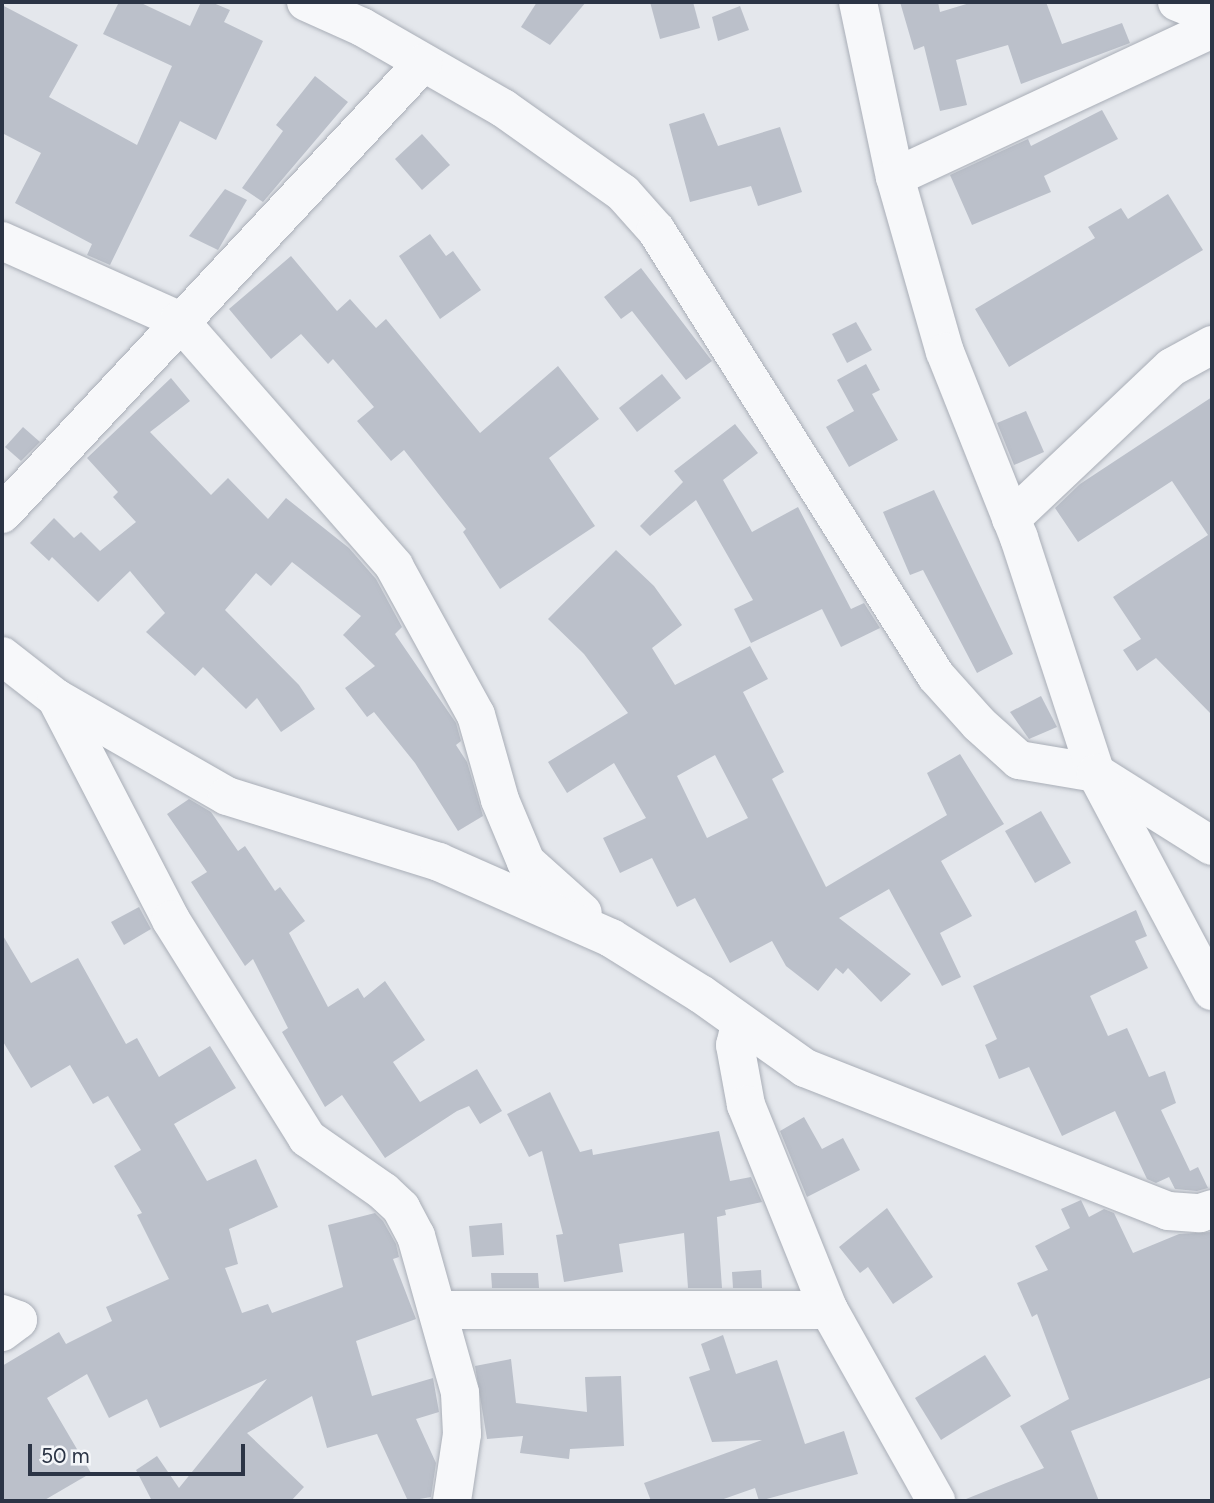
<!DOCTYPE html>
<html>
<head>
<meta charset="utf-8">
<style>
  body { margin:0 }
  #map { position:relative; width:1214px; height:1503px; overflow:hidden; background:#e4e7ec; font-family:Figtree,sans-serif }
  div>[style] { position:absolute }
  .building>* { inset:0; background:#bbc0ca }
  .roads { filter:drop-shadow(0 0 2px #a9aeb7) drop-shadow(0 0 2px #a9aeb7) }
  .minor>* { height:38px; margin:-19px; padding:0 19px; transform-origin:19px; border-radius:19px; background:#f7f8fa }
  span { translate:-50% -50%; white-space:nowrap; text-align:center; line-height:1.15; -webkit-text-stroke:5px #f4f6f9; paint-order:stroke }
  .frame { position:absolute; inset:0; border:4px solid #2b3445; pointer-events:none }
  .scale { position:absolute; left:28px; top:1444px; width:217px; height:32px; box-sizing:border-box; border:4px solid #2b3445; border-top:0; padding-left:9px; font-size:21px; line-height:24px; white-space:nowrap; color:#2b3445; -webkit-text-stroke:5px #f4f6f9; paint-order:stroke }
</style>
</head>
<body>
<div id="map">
  <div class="building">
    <div style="clip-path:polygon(119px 2px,139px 2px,190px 26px,201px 2px,211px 2px,230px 10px,224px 22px,263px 41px,216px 140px,180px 121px,110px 265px,87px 255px,92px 244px,15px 203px,41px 153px,2px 133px,2px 5px,78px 45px,49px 97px,137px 145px,172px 66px,103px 34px)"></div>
    <div style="clip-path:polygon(537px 2px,586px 2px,550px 45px,521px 27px)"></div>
    <div style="clip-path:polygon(650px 2px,693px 2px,700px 28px,660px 39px)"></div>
    <div style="clip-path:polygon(900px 2px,938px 2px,940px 12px,973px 2px,1046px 2px,1062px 44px,1122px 23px,1130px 43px,1021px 84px,1008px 45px,956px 60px,967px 105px,940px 111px,924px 46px,914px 50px)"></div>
    <div style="clip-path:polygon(740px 6px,749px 30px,718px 41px,712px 17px)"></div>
    <div style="clip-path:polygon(315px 76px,348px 102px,263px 202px,242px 188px,283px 131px,276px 125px)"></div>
    <div style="clip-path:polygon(1102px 110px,1118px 139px,1044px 176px,1051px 192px,972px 225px,950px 175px,1028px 139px,1031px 146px)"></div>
    <div style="clip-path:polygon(704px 113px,718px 146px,780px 127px,802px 192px,758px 206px,751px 186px,690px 202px,669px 124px)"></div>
    <div style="clip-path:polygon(422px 134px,450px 165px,422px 190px,395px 159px)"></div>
    <div style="clip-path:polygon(225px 189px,247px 200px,218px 250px,189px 236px)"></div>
    <div style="clip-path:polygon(1168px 194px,1203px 250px,1009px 367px,975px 309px,1095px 238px,1088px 227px,1121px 208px,1128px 219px)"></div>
    <div style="clip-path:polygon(430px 234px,446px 256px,453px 251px,481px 290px,440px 319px,399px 256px)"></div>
    <div style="clip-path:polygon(291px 256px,337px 311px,350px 299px,376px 328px,386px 319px,480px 433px,558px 366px,599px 419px,549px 458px,595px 526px,500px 589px,463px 532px,466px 529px,404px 450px,391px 461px,357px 421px,374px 407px,333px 359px,328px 364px,301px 334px,271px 359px,229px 309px)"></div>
    <div style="clip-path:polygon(641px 268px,712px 361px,686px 380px,632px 311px,621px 319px,604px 297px)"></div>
    <div style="clip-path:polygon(856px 322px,872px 350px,847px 363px,832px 334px)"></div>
    <div style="clip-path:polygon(866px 364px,880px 390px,872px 394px,898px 440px,849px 467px,826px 427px,854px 411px,837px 380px)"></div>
    <div style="clip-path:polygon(662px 374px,681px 398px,637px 432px,619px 408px)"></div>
    <div style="clip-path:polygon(171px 378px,190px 401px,150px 432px,211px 495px,228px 478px,268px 519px,286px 498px,349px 548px,376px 579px,402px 627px,395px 634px,456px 723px,461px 741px,456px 745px,467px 762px,483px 816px,458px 831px,415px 763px,374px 712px,367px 717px,345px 688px,375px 666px,343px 635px,361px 616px,292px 562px,271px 586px,256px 573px,225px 610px,299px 685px,315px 709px,281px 732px,257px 698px,246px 709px,203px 667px,195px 676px,146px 632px,165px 613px,130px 571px,98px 602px,52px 557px,49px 561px,30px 543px,54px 518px,74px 538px,81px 532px,100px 551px,136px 522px,113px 497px,118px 492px,87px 458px)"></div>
    <div style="clip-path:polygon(1212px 397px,1212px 715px,1156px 658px,1137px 671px,1123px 650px,1141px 639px,1113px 597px,1208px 535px,1172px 481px,1078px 542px,1055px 508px,1080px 484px)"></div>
    <div style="clip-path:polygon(1026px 411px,1044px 452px,1014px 465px,997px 423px)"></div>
    <div style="clip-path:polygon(735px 424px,758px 453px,723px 480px,752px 532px,798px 507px,851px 609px,864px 603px,880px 628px,841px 647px,822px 609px,751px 643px,734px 609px,753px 600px,696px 500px,650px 536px,640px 526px,683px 482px,674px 471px)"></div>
    <div style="clip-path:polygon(23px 427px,40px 442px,21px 461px,5px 447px)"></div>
    <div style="clip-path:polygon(934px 490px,1013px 654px,977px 673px,923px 570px,910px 575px,883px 512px)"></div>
    <div style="clip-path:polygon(evenodd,616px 550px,654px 586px,682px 625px,652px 648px,675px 685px,750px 646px,768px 679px,743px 692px,784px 772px,772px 779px,826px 887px,947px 815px,927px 773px,960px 754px,1004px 824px,941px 861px,972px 916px,940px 933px,961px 977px,942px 986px,889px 889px,839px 918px,911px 974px,881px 1002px,848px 968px,843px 974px,836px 968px,818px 991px,786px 966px,772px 941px,730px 963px,695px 898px,677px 907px,652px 858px,620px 873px,603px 838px,646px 818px,614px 763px,567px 793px,548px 762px,628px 713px,584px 654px,548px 619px,616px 550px,715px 755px,748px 818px,707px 838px,677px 776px,715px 755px)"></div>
    <div style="clip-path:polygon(1041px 696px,1057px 727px,1029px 739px,1010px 712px)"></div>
    <div style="clip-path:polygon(189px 799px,211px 812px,238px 851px,245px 846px,275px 891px,280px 887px,305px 921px,289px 933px,328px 1007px,358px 988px,364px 998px,385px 981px,425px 1040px,393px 1062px,420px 1102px,477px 1069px,502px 1111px,480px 1124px,469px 1106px,457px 1111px,385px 1158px,342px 1095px,325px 1107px,282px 1032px,288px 1028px,253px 959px,245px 966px,191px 882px,207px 872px,167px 814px)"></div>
    <div style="clip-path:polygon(1041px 811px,1071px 863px,1035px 883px,1005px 831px)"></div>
    <div style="clip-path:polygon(139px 907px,151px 929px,124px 945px,111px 922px)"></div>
    <div style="clip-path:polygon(1136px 910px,1147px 936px,1135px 941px,1148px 968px,1090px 996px,1108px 1036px,1127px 1028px,1149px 1077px,1165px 1071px,1176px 1103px,1161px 1110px,1190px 1171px,1198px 1167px,1208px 1188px,1197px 1191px,1175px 1189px,1169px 1177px,1156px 1183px,1147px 1179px,1115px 1111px,1062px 1136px,1029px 1067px,999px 1079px,985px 1045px,997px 1039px,973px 986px)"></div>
    <div style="clip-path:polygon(2px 934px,31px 983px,78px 958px,126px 1044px,137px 1038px,159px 1077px,210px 1046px,236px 1088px,174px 1124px,207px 1181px,256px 1159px,278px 1207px,229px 1229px,238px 1264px,225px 1268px,242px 1313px,268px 1304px,272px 1313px,343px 1287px,328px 1225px,375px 1213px,383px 1221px,396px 1244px,399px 1257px,393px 1259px,416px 1319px,356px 1341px,372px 1396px,433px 1378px,439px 1412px,416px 1419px,436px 1463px,431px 1497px,408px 1501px,377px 1434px,327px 1448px,312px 1396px,247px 1433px,304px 1487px,291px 1501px,152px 1501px,136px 1470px,157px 1456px,179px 1488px,267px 1379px,160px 1428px,147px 1399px,109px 1418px,87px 1374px,47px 1398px,91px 1473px,43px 1501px,2px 1501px,2px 1366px,59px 1332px,66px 1344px,112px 1321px,106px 1307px,169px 1279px,137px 1215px,142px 1213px,114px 1166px,141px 1150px,108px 1096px,93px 1104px,70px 1065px,31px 1088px,2px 1040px)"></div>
    <div style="clip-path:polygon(550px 1092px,580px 1152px,592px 1149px,593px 1155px,719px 1131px,730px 1181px,751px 1177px,762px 1202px,725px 1210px,726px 1215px,717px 1217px,722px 1288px,688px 1288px,684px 1233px,619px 1244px,623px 1272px,564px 1282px,556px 1235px,563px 1234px,542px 1151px,529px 1157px,507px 1114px)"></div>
    <div style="clip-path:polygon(804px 1117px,822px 1149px,843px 1138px,860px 1170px,807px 1197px,780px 1131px)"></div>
    <div style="clip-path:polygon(1081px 1200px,1089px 1217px,1104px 1209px,1114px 1213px,1133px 1253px,1179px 1234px,1212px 1232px,1212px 1377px,1071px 1431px,1099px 1501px,961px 1501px,1044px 1468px,1020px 1426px,1069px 1399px,1037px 1314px,1032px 1317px,1017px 1283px,1048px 1270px,1035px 1246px,1070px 1228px,1061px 1209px)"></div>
    <div style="clip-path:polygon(887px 1208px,933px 1277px,893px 1304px,868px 1267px,860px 1273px,839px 1247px)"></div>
    <div style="clip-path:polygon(502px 1223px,504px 1255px,472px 1257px,469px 1226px)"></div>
    <div style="clip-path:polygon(761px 1270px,762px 1288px,733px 1288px,732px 1272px)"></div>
    <div style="clip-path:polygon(491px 1273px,538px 1273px,539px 1288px,492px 1288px)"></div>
    <div style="clip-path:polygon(723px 1335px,736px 1374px,777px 1360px,805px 1444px,844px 1431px,858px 1474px,759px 1501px,755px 1488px,718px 1501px,651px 1501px,644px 1483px,762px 1440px,712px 1442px,689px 1377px,710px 1370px,701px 1344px)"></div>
    <div style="clip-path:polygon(985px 1355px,1011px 1396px,941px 1440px,915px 1398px)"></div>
    <div style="clip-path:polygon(511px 1359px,516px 1403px,587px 1412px,585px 1377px,621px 1376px,624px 1446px,570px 1449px,569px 1459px,520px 1453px,523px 1436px,487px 1439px,475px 1366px)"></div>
  </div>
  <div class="roads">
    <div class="minor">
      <div style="left:306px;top:2px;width:61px;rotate:24.1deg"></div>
      <div style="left:362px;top:27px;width:163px;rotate:29.9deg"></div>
      <div style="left:503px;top:108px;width:147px;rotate:35.3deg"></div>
      <div style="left:623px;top:193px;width:50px;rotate:48.3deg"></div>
      <div style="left:656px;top:230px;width:527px;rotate:57.88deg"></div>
      <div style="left:936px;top:676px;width:64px;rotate:48.1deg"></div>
      <div style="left:979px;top:724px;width:54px;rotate:42deg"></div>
      <div style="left:1019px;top:760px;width:78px;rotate:9.6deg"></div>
      <div style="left:1096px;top:773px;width:137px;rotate:32.2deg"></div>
      <div style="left:858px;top:2px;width:179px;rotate:78.1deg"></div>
      <div style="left:895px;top:177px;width:182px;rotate:74.1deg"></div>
      <div style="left:945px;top:352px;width:200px;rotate:68.3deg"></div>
      <div style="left:1019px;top:538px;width:247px;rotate:71.9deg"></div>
      <div style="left:1096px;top:773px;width:247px;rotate:62deg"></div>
      <div style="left:1177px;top:2px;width:38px;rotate:22deg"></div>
      <div style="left:895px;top:177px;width:350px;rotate:-25deg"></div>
      <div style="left:2px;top:241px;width:194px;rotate:24.1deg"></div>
      <div style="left:179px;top:320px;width:327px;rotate:48.8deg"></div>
      <div style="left:394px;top:566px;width:170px;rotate:61.2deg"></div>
      <div style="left:476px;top:715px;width:88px;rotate:74.2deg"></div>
      <div style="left:500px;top:800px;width:67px;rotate:67.2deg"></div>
      <div style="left:526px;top:862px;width:76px;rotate:41.8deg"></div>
      <div style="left:2px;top:514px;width:617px;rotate:-46.97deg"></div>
      <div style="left:1011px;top:519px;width:221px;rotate:-43.4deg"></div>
      <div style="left:1172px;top:367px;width:46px;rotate:-28.8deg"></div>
      <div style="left:2px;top:656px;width:68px;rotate:37.9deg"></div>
      <div style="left:56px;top:698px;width:250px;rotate:62.6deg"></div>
      <div style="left:171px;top:920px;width:257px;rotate:58deg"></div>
      <div style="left:307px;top:1138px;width:93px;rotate:34.9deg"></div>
      <div style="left:383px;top:1191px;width:25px;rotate:43deg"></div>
      <div style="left:401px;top:1208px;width:32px;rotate:62deg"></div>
      <div style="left:416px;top:1236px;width:163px;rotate:74.3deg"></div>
      <div style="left:460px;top:1393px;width:41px;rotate:87.2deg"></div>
      <div style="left:462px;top:1434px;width:68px;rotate:98.5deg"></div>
      <div style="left:56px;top:698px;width:197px;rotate:29.8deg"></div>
      <div style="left:227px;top:796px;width:222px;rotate:17.3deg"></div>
      <div style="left:439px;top:862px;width:188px;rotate:23.8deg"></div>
      <div style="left:611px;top:938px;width:106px;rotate:31.9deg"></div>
      <div style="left:701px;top:994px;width:128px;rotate:35.4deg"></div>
      <div style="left:805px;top:1068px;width:390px;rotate:21.5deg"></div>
      <div style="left:1168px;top:1211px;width:32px;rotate:4deg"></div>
      <div style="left:1200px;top:1213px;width:13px;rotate:-18deg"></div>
      <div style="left:740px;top:1024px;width:22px;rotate:103deg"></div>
      <div style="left:735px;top:1045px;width:61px;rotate:79.6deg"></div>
      <div style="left:746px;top:1105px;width:221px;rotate:68deg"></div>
      <div style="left:829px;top:1310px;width:219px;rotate:60.7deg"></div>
      <div style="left:440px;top:1310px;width:389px"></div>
      <div style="left:2px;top:1314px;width:17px;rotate:21deg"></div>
      <div style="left:18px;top:1320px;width:20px;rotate:143deg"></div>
    </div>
  </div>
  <div class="frame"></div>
  <div class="scale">50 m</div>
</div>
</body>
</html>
